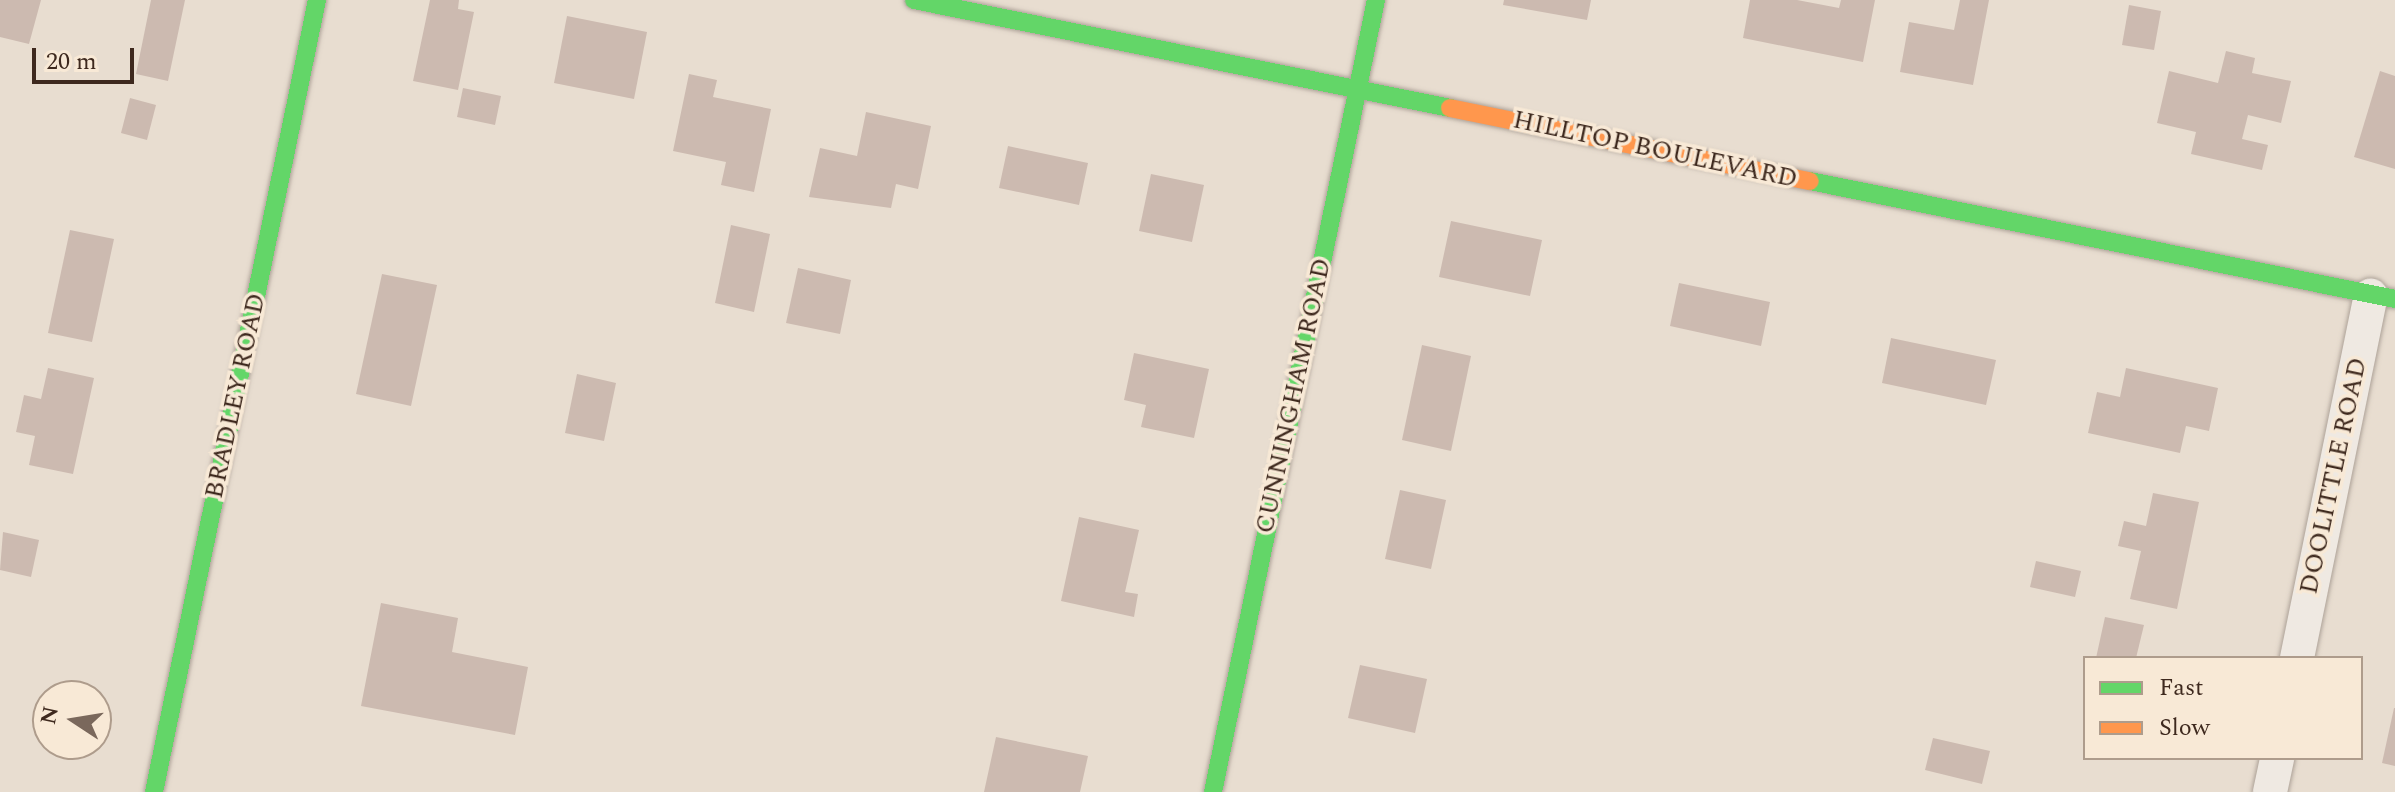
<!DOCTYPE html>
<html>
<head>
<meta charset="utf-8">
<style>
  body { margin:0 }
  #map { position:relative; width:2395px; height:792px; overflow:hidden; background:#e8ddd0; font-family:Spectral,serif }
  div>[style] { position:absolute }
  .building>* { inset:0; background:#ccbab0 }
  .roads { filter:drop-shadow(0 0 2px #ada298) drop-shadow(0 0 2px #ada298) }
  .street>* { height:34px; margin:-17px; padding:0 17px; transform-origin:17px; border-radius:17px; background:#efe9e2 }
  .fast>* { height:18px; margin:-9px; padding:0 9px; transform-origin:9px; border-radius:9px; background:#63d668 }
  .slow>* { height:18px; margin:-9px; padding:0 9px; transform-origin:9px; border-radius:9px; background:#ff974d }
  span { translate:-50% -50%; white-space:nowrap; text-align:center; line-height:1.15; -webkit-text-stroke:7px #f8e9d6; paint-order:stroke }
  .street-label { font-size:26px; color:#3e291e }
  .legend { position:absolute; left:2083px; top:656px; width:280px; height:104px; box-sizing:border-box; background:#f8e9d6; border:2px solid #ae9c8c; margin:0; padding:10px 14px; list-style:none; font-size:24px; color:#3e291e }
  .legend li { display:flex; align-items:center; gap:16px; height:40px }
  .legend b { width:40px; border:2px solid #ae9c8c }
  .north { position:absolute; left:32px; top:680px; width:80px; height:80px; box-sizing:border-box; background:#f8e9d6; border:2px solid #ae9c8c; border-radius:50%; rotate:282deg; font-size:22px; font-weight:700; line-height:32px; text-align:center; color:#3e291e }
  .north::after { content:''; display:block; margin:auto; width:28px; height:36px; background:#7a685c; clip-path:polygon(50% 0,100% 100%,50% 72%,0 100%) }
  .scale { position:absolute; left:32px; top:48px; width:102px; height:36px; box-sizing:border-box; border:4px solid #3e291e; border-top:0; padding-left:10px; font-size:24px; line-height:28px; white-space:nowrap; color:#3e291e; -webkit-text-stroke:6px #f8e9d6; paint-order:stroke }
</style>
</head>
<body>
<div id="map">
  <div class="building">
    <div style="clip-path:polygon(0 0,41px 0,29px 44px,0 37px)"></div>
    <div style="clip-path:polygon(151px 0,185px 0,168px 81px,136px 74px)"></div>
    <div style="clip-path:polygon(430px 0,459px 0,458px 9px,474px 12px,458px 90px,413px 81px)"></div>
    <div style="clip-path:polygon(1504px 0,1591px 0,1587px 20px,1503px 5px)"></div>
    <div style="clip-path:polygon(1750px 0,1797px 0,1839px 8px,1841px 0,1875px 0,1863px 62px,1743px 38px)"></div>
    <div style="clip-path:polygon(1960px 0,1989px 0,1973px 85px,1900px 72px,1909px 22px,1954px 30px)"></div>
    <div style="clip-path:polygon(2129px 5px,2161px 11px,2154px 50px,2122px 45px)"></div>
    <div style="clip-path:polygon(567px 16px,647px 32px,634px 99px,554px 83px)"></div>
    <div style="clip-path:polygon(2226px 51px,2255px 58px,2252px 73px,2291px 81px,2281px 123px,2248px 115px,2242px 139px,2268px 145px,2262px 170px,2191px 154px,2196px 132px,2157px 123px,2169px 71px,2218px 83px)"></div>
    <div style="clip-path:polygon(2380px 71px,2395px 76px,2395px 169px,2354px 157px)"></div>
    <div style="clip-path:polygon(689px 74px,717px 80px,713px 97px,771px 109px,754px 192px,721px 185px,726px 162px,673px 151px)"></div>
    <div style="clip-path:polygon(463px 88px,501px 96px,495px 125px,457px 117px)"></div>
    <div style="clip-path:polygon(130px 98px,156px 105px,147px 140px,121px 133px)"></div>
    <div style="clip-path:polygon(866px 112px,931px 126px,918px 189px,896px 184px,891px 208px,809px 197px,820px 148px,857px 156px)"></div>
    <div style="clip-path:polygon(1008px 146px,1088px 163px,1079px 205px,999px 188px)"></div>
    <div style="clip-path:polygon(1151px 174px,1204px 185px,1192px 242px,1139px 231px)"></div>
    <div style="clip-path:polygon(1451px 221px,1542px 240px,1530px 296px,1439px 277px)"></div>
    <div style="clip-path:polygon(731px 225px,770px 234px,754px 312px,715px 303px)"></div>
    <div style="clip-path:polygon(70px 230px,114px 239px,92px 342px,48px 333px)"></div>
    <div style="clip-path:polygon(798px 268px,851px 280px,840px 334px,786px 323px)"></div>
    <div style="clip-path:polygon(382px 274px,437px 285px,411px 406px,356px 394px)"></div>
    <div style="clip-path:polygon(1679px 283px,1770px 302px,1761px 346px,1670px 326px)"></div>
    <div style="clip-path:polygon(1891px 338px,1996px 360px,1986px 405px,1882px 383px)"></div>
    <div style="clip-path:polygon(1422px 345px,1471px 356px,1451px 451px,1402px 440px)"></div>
    <div style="clip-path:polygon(1134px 353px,1209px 369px,1194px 438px,1141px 427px,1146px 405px,1124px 400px)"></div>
    <div style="clip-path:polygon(48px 368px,94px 378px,73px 474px,29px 465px,35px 436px,16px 432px,24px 395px,41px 399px)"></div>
    <div style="clip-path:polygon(2126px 368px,2218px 388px,2209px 431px,2186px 426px,2180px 453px,2088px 433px,2097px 392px,2120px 397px)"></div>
    <div style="clip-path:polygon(577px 374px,616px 383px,604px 441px,565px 433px)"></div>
    <div style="clip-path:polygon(1400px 490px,1446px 500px,1431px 569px,1385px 559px)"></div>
    <div style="clip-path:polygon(2153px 493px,2199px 502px,2177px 609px,2130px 599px,2141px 551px,2118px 546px,2124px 521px,2146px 526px)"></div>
    <div style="clip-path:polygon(1079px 517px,1139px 530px,1125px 592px,1138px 594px,1134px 617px,1061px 601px)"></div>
    <div style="clip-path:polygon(3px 532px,39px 540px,31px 577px,0 570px)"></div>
    <div style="clip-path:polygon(2036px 561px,2081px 571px,2075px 597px,2030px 587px)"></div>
    <div style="clip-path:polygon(381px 603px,458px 618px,452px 652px,528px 667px,515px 735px,361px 706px)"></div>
    <div style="clip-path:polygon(2105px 617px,2144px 625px,2136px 658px,2096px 658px)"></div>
    <div style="clip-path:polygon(1360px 665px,1427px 679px,1415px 733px,1348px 718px)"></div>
    <div style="clip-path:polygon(2394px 708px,2395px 708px,2395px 766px,2382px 763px)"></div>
    <div style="clip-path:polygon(996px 737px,1088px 756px,1080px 792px,984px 792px)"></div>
    <div style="clip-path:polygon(1933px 738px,1990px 751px,1982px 784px,1925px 770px)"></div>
  </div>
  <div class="roads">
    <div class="street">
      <div style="left:2297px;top:658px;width:370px;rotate:-78.5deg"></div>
      <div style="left:2270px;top:792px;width:35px;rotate:-78deg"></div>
    </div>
    <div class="fast">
      <div style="left:914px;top:0;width:547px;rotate:11.39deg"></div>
      <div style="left:1810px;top:181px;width:597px;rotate:11.4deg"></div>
      <div style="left:154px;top:792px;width:809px;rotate:-78.37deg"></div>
      <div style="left:1213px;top:792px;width:809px;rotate:-78.37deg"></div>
    </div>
    <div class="slow">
      <div style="left:1450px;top:108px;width:367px;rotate:11.5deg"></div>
    </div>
  </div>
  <div class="street-label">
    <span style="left:1655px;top:150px;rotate:12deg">HILLTOP BOULEVARD</span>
    <span style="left:236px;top:396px;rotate:-78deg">BRADLEY ROAD</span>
    <span style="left:1294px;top:396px;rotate:-78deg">CUNNINGHAM ROAD</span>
    <span style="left:2334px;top:476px;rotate:-78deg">DOOLITTLE ROAD</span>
  </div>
  <ul class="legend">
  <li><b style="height:10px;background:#63d668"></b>Fast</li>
  <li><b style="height:10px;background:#ff974d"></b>Slow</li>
  </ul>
  <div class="north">N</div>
  <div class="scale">20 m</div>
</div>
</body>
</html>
